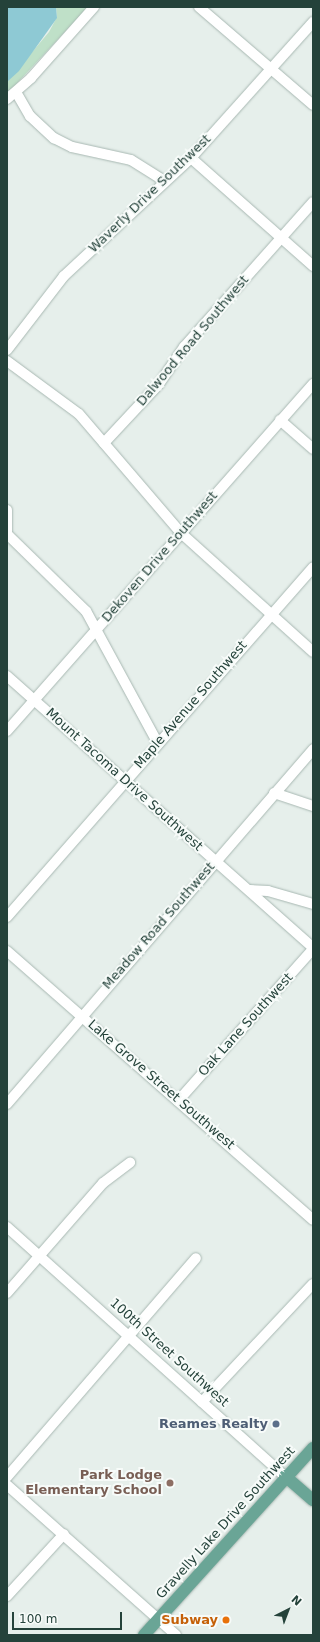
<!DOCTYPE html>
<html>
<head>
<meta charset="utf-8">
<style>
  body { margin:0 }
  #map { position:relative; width:320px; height:1642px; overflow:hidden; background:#e6efeb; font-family:"DejaVu Sans",sans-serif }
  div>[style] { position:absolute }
  .green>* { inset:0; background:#bfe0c8 }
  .water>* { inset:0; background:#8ec9d4 }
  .roads { filter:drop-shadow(0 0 1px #a8b8b2) drop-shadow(0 0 1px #a8b8b2) }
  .minor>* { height:10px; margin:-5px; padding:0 5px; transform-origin:5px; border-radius:5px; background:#fff }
  .major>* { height:12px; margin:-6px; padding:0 6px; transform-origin:6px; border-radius:6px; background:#6aa596 }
  .dots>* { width:11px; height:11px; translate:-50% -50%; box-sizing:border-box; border:2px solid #f7fbf9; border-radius:50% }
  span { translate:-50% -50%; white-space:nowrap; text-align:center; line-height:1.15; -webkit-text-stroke:4px #f7fbf9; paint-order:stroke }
  .street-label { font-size:13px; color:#24423a }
  .service-label { font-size:13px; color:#4e5e75; font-weight:700 }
  .right { translate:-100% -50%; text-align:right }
  .education-label { font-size:13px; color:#785e54; font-weight:700 }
  .food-label { font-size:13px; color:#c56008; font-weight:700 }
  .frame { position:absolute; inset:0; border:8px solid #24423a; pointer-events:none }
  .north { position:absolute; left:268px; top:1590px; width:40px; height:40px; -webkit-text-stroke:3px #f7fbf9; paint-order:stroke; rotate:42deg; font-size:11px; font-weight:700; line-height:16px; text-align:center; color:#24423a }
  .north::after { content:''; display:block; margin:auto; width:14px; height:18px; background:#24423a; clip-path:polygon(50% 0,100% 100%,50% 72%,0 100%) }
  .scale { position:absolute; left:12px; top:1612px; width:110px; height:18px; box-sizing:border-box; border:2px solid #24423a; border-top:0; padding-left:5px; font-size:12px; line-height:14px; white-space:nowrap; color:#24423a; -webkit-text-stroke:3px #f7fbf9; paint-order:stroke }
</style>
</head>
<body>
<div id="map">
  <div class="green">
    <div style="clip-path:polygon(56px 7px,88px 7px,7px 94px,7px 82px,49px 32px,57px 17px)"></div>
  </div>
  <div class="water">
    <div style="clip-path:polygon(7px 7px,56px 7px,57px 18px,19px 71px,7px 82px)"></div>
  </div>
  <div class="roads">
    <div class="minor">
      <div style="left:199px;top:7px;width:150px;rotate:40.7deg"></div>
      <div style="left:16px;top:92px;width:28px;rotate:60deg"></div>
      <div style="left:30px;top:116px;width:33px;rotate:43deg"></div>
      <div style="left:54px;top:138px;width:20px;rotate:27deg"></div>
      <div style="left:72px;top:147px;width:60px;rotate:12.4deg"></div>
      <div style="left:131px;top:160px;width:39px;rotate:32deg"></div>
      <div style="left:7px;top:99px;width:32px;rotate:-41deg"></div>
      <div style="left:31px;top:78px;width:95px;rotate:-48.4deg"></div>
      <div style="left:191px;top:158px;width:163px;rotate:41.5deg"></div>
      <div style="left:7px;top:350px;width:93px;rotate:-52.4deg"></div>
      <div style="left:64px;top:276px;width:173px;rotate:-42.9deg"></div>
      <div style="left:191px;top:158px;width:183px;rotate:-48.1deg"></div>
      <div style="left:7px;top:361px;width:89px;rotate:36.4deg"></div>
      <div style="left:79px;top:414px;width:157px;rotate:49.4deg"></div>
      <div style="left:181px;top:533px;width:178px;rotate:42deg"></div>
      <div style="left:280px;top:420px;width:44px;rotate:41.3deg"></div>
      <div style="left:104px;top:443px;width:81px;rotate:-47deg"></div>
      <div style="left:159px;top:384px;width:45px;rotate:-56deg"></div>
      <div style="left:184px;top:347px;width:194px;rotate:-48.3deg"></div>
      <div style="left:7px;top:510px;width:25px;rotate:90deg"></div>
      <div style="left:7px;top:534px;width:110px;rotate:44.3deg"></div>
      <div style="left:86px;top:611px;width:149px;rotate:61.5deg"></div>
      <div style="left:7px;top:676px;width:409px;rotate:41.6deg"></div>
      <div style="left:7px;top:731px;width:463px;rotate:-48.6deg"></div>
      <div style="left:274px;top:793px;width:41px;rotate:18.4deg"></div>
      <div style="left:250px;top:890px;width:18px;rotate:3deg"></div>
      <div style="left:268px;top:891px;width:47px;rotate:16.1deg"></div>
      <div style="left:7px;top:917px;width:465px;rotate:-48.8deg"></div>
      <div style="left:7px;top:951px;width:407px;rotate:41.3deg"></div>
      <div style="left:178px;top:1101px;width:203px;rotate:-48.4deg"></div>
      <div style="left:7px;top:1104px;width:469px;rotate:-49.2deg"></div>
      <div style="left:7px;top:1227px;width:373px;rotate:41.9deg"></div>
      <div style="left:7px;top:1293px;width:146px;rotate:-48.9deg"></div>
      <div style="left:103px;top:1183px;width:34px;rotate:-37deg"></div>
      <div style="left:202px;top:1402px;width:162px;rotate:-46.8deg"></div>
      <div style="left:7px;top:1477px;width:289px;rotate:-49.2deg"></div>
      <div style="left:7px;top:1485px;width:226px;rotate:41.6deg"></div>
      <div style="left:7px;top:1596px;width:84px;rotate:-47.4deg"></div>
    </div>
    <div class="major">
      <div style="left:285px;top:1476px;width:37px;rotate:41deg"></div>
      <div style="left:144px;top:1635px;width:252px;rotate:-47.9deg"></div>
    </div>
  </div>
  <div class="dots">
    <div style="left:276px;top:1424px;background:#5c6f8a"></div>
    <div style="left:170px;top:1483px;background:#8d6e63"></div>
    <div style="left:226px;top:1620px;background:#e8710a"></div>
  </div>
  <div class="street-label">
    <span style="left:150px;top:194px;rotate:-44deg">Waverly Drive Southwest</span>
    <span style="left:193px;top:341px;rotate:-50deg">Dalwood Road Southwest</span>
    <span style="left:160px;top:557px;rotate:-49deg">Dekoven Drive Southwest</span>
    <span style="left:191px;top:705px;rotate:-49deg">Maple Avenue Southwest</span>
    <span style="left:124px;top:780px;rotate:42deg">Mount Tacoma Drive Southwest</span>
    <span style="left:159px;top:926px;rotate:-49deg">Meadow Road Southwest</span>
    <span style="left:246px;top:1025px;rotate:-48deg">Oak Lane Southwest</span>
    <span style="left:161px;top:1085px;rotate:41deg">Lake Grove Street Southwest</span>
    <span style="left:169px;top:1353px;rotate:42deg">100th Street Southwest</span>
    <span style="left:226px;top:1523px;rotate:-48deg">Gravelly Lake Drive Southwest</span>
  </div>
  <div class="service-label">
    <span class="right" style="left:268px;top:1424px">Reames Realty</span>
  </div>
  <div class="education-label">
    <span class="right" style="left:162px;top:1483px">Park Lodge<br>Elementary School</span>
  </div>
  <div class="food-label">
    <span class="right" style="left:218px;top:1620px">Subway</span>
  </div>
  <div class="frame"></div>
  <div class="north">N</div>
  <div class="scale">100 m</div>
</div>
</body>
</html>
